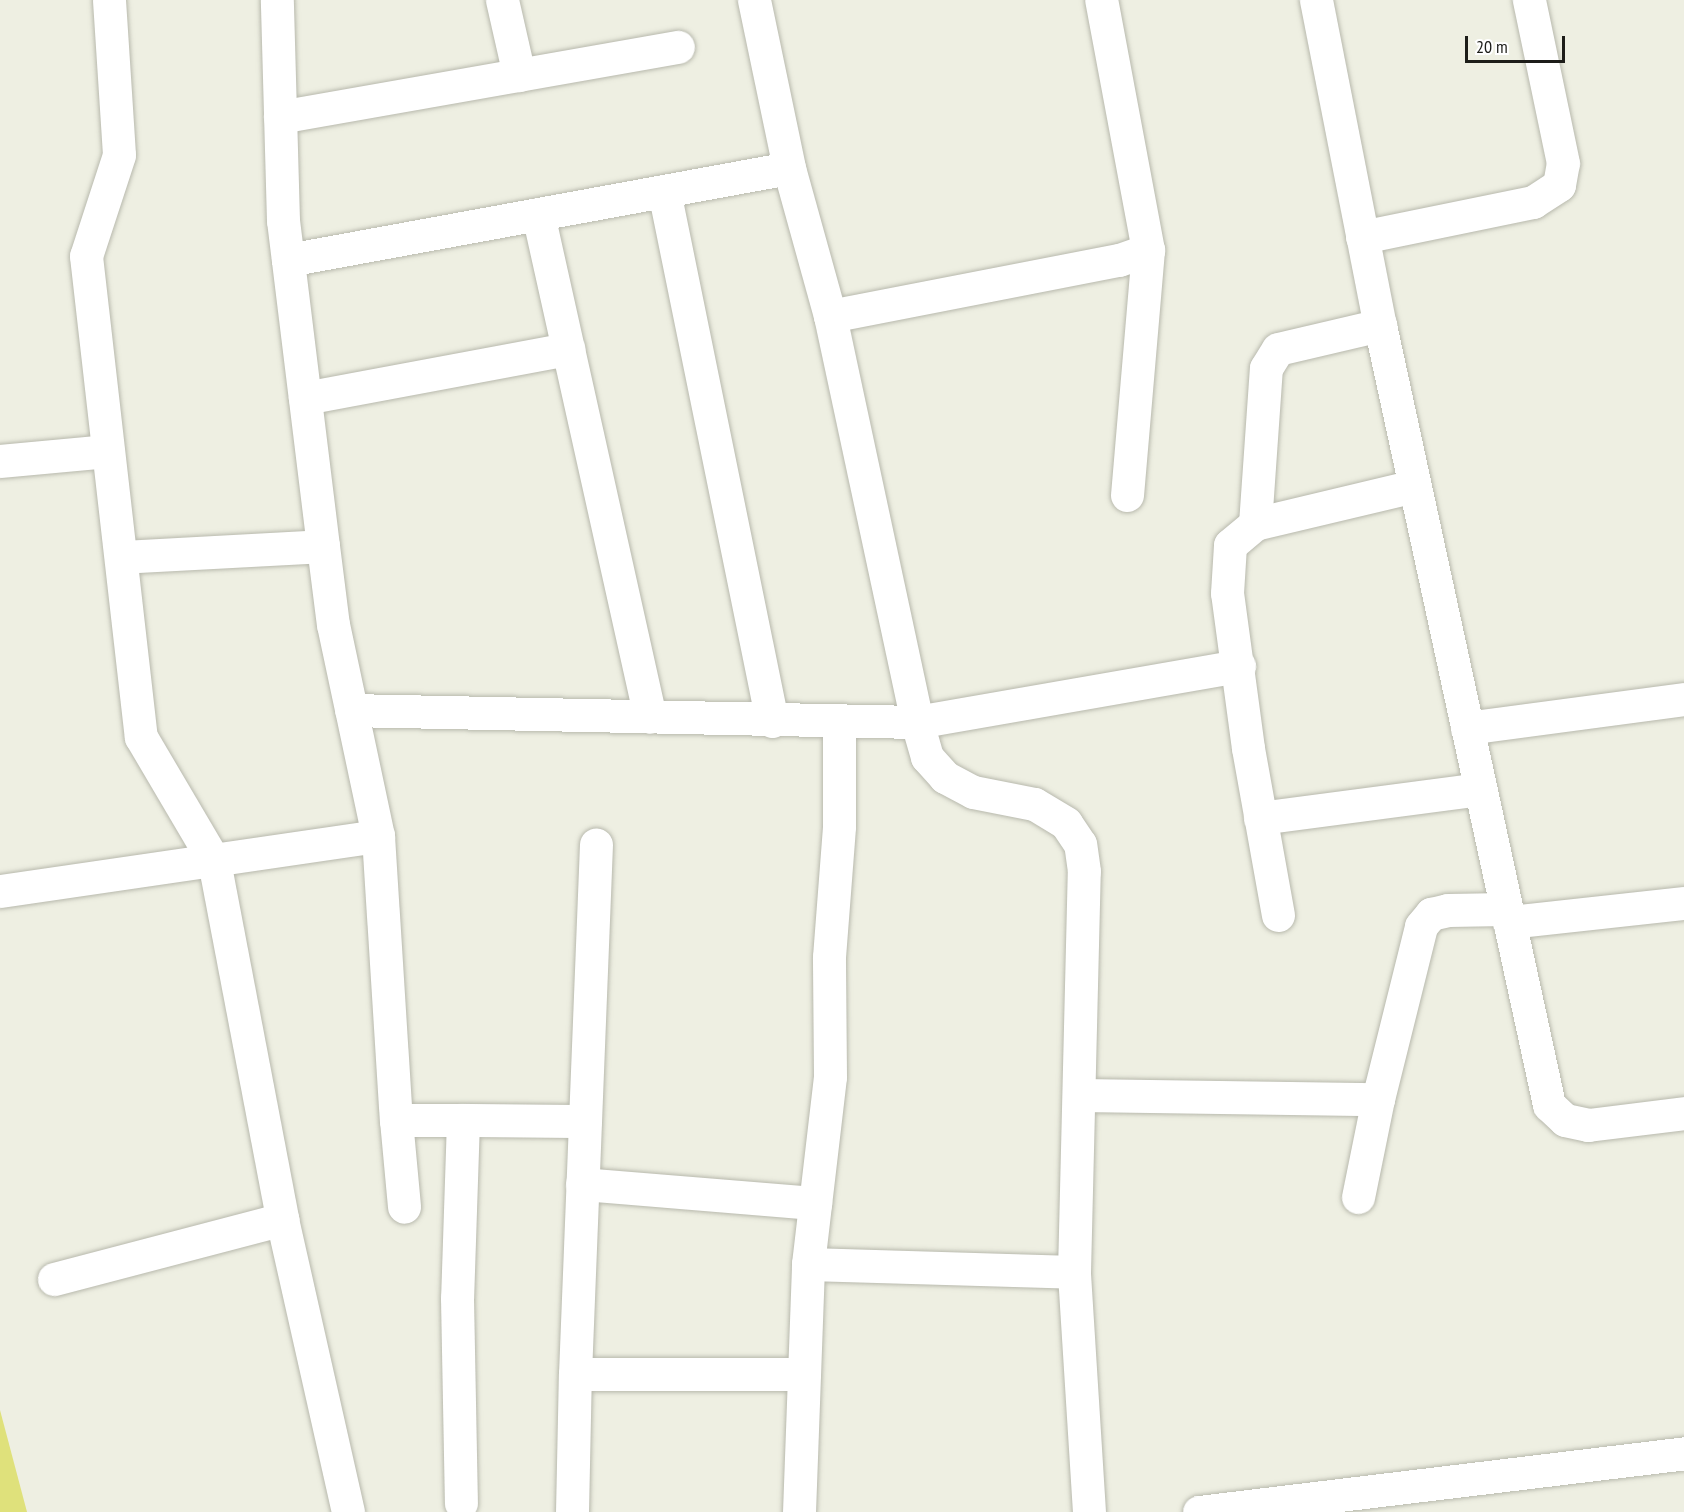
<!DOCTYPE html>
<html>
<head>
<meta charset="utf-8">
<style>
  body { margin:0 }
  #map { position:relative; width:1684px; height:1512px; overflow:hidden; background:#eeefe2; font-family:"PT Sans Narrow",sans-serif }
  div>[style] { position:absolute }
  .green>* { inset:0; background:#dfe17b }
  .roads { filter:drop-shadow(0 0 2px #b8b9ad) drop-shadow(0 0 2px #b8b9ad) }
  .street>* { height:33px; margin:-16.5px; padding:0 16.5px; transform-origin:16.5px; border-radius:16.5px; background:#fff }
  span { translate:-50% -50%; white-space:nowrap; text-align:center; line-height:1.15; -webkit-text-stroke:4.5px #fff; paint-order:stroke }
  .scale { position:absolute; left:1465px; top:36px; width:100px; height:27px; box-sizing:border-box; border:3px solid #1d1d19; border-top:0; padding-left:8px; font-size:18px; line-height:21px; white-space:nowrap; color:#1d1d19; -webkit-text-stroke:4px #fff; paint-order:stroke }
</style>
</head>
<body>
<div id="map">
  <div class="green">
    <div style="clip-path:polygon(0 1410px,27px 1512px,0 1512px)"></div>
  </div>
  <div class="roads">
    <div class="street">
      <div style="left:109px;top:0;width:155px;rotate:86.3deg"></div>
      <div style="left:119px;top:155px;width:106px;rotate:108.1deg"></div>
      <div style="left:86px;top:256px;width:484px;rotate:83.5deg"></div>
      <div style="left:141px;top:737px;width:144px;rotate:59.5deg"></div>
      <div style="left:214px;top:861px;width:364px;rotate:79.2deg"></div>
      <div style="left:282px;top:1219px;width:300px;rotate:77.3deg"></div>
      <div style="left:502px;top:0;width:77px;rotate:77.2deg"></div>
      <div style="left:754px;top:0;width:172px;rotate:78.2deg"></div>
      <div style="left:1316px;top:0;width:331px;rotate:78.9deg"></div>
      <div style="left:1380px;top:325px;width:798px;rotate:77.77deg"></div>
      <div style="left:1549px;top:1105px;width:22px;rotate:43deg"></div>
      <div style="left:1565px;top:1120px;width:24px;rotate:12deg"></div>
      <div style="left:1588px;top:1125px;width:97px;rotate:-7.1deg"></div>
      <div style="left:280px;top:117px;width:404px;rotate:-10deg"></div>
      <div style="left:664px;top:191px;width:541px;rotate:78.48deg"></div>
      <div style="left:538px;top:214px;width:515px;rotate:77.45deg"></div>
      <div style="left:1362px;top:237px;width:175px;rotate:-11.6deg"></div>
      <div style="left:1533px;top:202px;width:31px;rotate:-33deg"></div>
      <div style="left:1559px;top:185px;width:22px;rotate:-80deg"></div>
      <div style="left:1563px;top:163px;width:167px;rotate:-101.8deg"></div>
      <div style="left:288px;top:260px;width:509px;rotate:-10.41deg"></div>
      <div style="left:789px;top:168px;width:154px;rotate:74.5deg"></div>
      <div style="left:830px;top:316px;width:415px;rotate:77.9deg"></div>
      <div style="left:917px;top:722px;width:566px;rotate:-178.79deg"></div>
      <div style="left:830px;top:316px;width:294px;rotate:-11deg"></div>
      <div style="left:1119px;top:260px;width:31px;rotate:-19deg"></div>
      <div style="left:1148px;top:250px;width:254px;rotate:-100.6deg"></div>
      <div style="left:305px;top:398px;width:268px;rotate:-10.6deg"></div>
      <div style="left:0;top:461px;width:108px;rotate:-5.3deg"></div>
      <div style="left:1127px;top:495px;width:246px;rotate:-85.1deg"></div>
      <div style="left:1255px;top:524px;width:156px;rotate:-86deg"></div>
      <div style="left:1266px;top:368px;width:22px;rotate:-58deg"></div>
      <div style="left:1278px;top:349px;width:105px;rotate:-13.2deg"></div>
      <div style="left:121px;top:557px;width:202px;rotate:-3.1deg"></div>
      <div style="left:1467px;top:728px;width:219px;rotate:-7.6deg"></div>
      <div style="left:1260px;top:818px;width:222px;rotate:-7.5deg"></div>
      <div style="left:378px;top:836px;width:285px;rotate:86.4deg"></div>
      <div style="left:396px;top:1120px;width:67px"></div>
      <div style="left:463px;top:1120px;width:178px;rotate:91.9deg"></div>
      <div style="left:457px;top:1298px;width:205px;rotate:88.9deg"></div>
      <div style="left:0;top:891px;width:382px;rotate:-8.3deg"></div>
      <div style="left:378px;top:836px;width:216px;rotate:-102deg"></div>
      <div style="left:333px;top:625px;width:80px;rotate:-97.2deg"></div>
      <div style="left:323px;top:546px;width:327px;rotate:-97deg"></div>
      <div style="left:283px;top:221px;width:221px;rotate:-91.6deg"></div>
      <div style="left:1278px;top:915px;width:170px;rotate:-100.2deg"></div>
      <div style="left:1248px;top:748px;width:156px;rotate:-97.7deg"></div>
      <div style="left:1227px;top:593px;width:48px;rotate:-86.4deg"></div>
      <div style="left:1230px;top:545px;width:33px;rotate:-40deg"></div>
      <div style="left:1255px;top:524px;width:164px;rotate:-13.4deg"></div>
      <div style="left:1509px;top:922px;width:176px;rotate:-6.2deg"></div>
      <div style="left:1079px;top:1095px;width:299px;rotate:0.8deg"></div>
      <div style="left:1378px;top:1099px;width:178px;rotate:-76deg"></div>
      <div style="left:1421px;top:926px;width:16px;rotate:-50deg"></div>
      <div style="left:1431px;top:914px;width:17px;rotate:-13deg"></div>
      <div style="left:1448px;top:910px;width:58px;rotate:-1deg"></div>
      <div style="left:396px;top:1120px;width:87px;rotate:84.7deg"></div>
      <div style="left:463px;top:1120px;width:122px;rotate:0.5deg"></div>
      <div style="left:582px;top:1184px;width:234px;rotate:4.7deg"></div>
      <div style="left:1358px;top:1197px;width:100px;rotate:-78.5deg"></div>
      <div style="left:808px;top:1264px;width:266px;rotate:1.7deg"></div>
      <div style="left:54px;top:1279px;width:236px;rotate:-14.7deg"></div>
      <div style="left:575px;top:1374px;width:530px;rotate:-87.73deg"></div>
      <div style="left:572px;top:1512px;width:138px;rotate:-88.8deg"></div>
      <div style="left:575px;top:1374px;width:229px"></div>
      <div style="left:799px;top:1512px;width:248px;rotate:-87.9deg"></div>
      <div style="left:808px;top:1264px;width:188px;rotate:-83.3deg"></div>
      <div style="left:830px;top:1077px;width:120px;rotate:-90.5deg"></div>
      <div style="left:829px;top:957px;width:131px;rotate:-85.6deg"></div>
      <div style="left:839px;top:826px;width:104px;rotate:-90deg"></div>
      <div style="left:1089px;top:1512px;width:240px;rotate:-93.6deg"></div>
      <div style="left:1074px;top:1272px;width:401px;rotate:-88.6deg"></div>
      <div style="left:1084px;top:871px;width:27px;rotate:-98deg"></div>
      <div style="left:1080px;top:844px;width:25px;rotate:-124deg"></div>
      <div style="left:1066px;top:823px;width:37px;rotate:-149deg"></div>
      <div style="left:1034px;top:804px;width:62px;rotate:-168.9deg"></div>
      <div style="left:973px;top:792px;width:32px;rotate:-152deg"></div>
      <div style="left:945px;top:777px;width:27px;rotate:-132deg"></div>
      <div style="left:927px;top:757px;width:36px;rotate:-106deg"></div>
      <div style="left:917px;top:722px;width:327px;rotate:-9.9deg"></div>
      <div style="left:1199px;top:1512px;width:489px;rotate:-6.9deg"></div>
    </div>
  </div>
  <div class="scale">20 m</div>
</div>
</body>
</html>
